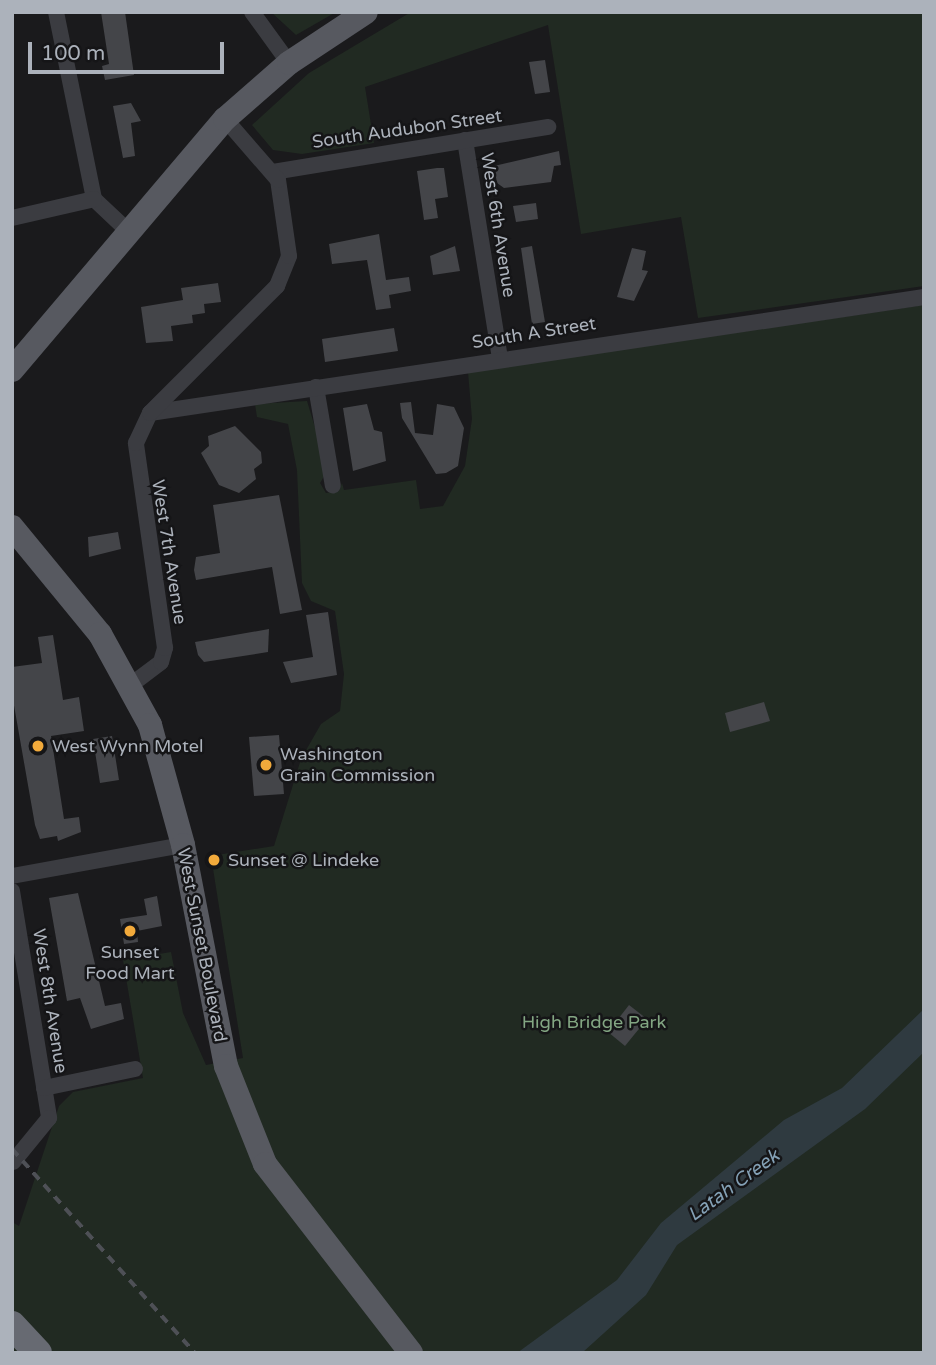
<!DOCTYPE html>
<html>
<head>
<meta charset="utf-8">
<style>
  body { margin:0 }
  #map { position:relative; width:936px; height:1365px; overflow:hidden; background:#1a1a1c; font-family:"Varela Round",sans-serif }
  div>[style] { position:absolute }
  .green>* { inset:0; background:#212a22 }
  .water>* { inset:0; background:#2f3a40 }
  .building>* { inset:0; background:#444549 }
  .minor>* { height:16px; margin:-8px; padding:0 8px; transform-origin:8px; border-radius:8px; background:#3b3c41 }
  .primary>* { height:24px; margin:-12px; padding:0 12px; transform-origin:12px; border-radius:12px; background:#575960 }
  .motorway>* { height:28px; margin:-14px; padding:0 14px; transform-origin:14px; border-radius:14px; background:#676a72 }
  .rail>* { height:3.5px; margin-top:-1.75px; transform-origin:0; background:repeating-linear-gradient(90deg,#4e5056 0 9px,transparent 0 16px) }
  .dots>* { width:19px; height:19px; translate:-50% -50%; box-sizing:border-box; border:4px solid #151517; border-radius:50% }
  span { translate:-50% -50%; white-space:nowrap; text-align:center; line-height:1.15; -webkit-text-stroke:5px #151517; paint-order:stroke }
  .street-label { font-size:18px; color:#acb2bb }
  .poi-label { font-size:18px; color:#acb2bb }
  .left { translate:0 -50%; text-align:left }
  .park-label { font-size:18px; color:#83a683 }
  .water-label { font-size:19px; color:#84a1b6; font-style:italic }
  .frame { position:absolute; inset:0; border:14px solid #acb2bb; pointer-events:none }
  .scale { position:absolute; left:28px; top:42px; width:196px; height:32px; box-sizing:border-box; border:4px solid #acb2bb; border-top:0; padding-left:9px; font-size:21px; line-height:24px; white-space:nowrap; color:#acb2bb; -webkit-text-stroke:5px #151517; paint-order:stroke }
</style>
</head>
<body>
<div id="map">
  <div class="green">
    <div style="clip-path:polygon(271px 12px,336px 12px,296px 35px)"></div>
    <div style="clip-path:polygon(411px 12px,924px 12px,924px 286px,698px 318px,681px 217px,581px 234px,548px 25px,365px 87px,374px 143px,302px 154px,273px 150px,252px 125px,309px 73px)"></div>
    <div style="clip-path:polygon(924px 305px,924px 1353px,12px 1353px,12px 1222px,19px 1226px,59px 1106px,73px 1092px,143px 1078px,123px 960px,171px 952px,183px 1013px,206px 1065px,243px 1058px,211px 856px,274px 846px,301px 759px,321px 724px,340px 711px,344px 674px,335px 611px,311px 601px,302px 583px,297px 470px,288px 424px,257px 417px,255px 404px,307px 401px,328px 470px,320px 483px,326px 493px,339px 491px,342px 483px,344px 490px,416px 480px,420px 509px,443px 506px,465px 466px,472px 419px,468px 372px)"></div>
  </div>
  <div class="water">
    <div style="clip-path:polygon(924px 1009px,924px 1052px,865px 1109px,677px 1245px,646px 1295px,583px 1352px,517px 1353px,617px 1280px,661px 1223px,784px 1120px,842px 1088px)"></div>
  </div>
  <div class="building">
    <div style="clip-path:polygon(101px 12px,125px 12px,134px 75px,105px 80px,102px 66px,109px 64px)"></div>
    <div style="clip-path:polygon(545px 60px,550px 92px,535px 94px,529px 62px)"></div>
    <div style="clip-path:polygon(131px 103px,141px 121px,131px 123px,135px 156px,123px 158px,113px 106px)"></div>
    <div style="clip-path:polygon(559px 151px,561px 165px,554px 166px,551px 182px,504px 188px,497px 183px,494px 166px)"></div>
    <div style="clip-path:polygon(437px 168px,444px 168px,448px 197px,435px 199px,438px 218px,424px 220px,417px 171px)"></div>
    <div style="clip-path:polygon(536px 203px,538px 219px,516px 222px,513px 206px)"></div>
    <div style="clip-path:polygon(379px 234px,386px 280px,409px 277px,411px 291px,389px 295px,391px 308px,376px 310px,367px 260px,332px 264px,329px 244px)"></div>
    <div style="clip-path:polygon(455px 246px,460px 271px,433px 275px,430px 256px)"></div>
    <div style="clip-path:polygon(532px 246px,545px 322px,532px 324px,521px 248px)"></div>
    <div style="clip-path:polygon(632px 248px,646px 251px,642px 270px,648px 271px,634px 301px,617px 297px)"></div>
    <div style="clip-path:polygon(218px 283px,221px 302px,204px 304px,205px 313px,192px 315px,193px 323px,171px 326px,173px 341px,146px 343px,141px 307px,183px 300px,181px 288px)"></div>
    <div style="clip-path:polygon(394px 328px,398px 351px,325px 362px,322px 339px)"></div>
    <div style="clip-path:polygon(411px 402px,415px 433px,433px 435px,437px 404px,454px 407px,464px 428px,458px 466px,446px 473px,436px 474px,402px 418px,400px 403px)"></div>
    <div style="clip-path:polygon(367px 404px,374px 430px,382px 432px,386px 461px,353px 471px,343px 408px)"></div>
    <div style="clip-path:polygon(235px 426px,261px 452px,262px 463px,254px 469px,256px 479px,239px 493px,219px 485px,201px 453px,209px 446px,208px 436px)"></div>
    <div style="clip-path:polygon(279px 495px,302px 610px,280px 614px,272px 567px,196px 580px,194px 570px,196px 557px,220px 553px,213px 505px)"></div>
    <div style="clip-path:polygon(118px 532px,121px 549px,89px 557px,88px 537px)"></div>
    <div style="clip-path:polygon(328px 612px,337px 675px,291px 683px,283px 662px,313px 657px,306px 615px)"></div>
    <div style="clip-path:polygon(269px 629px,268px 652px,204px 662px,198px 655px,195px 642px)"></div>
    <div style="clip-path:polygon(53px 635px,63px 700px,79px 697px,84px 731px,51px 736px,64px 819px,79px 817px,81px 832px,58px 841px,57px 836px,40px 839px,35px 825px,12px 694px,12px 667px,42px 663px,38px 637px)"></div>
    <div style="clip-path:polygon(764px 702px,770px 721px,730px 732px,725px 713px)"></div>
    <div style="clip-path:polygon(279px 735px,284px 794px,254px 796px,249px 737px)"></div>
    <div style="clip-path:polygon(112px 736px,119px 780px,100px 783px,93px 739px)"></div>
    <div style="clip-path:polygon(78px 893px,105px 1006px,121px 1003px,124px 1019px,91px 1029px,80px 998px,67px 1001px,49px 898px)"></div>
    <div style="clip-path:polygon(157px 896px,162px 926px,137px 931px,138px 942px,124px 944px,120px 919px,147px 915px,144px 899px)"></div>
    <div style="clip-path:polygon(629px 1005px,647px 1019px,625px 1046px,608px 1032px)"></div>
  </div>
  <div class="minor">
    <div style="left:56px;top:12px;width:191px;rotate:78.5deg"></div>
    <div style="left:94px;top:199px;width:48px;rotate:43.3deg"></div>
    <div style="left:252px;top:12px;width:63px;rotate:54deg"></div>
    <div style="left:465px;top:140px;width:221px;rotate:80.9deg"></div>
    <div style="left:273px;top:172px;width:279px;rotate:-9.3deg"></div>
    <div style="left:12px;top:218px;width:84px;rotate:-13deg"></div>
    <div style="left:316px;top:387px;width:100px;rotate:80.3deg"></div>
    <div style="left:150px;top:413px;width:783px;rotate:-8.52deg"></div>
    <div style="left:132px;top:684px;width:36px;rotate:-37deg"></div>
    <div style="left:161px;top:662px;width:15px;rotate:-74deg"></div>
    <div style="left:165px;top:648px;width:207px;rotate:-98.1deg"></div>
    <div style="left:136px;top:443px;width:33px;rotate:-65deg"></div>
    <div style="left:150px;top:413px;width:180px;rotate:-45deg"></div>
    <div style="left:277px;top:286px;width:32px;rotate:-68deg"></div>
    <div style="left:289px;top:256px;width:77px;rotate:-98.2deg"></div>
    <div style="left:278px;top:180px;width:81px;rotate:-131deg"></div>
    <div style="left:12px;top:876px;width:174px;rotate:-10.3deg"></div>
    <div style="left:12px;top:891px;width:230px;rotate:80.7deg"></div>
    <div style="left:49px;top:1118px;width:57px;rotate:129.3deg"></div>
    <div style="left:44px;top:1088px;width:93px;rotate:-11.8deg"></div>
  </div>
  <div class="primary">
    <div style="left:12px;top:370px;width:329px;rotate:-49.7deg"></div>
    <div style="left:225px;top:119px;width:85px;rotate:-41.2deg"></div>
    <div style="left:289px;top:63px;width:92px;rotate:-33.5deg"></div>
    <div style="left:12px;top:527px;width:139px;rotate:50.6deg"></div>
    <div style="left:100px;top:634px;width:104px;rotate:61.2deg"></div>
    <div style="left:150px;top:725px;width:124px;rotate:74.6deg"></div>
    <div style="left:183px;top:845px;width:225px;rotate:79deg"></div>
    <div style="left:226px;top:1066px;width:105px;rotate:68.3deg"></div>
    <div style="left:265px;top:1164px;width:239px;rotate:52.3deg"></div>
  </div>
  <div class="motorway">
    <div style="left:12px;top:1325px;width:38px;rotate:47deg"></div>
  </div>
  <div class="rail">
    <div style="left:12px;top:1149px;width:274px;rotate:48.1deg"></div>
  </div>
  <div class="dots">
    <div style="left:38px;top:746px;background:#f2aa3b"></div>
    <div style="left:266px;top:765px;background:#f2aa3b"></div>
    <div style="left:214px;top:860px;background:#f2aa3b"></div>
    <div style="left:130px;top:931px;background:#f2aa3b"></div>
  </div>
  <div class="street-label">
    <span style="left:407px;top:129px;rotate:-8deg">South Audubon Street</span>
    <span style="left:498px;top:225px;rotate:81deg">West 6th Avenue</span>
    <span style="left:534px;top:333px;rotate:-9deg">South A Street</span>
    <span style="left:169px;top:552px;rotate:81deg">West 7th Avenue</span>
    <span style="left:202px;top:945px;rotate:79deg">West Sunset Boulevard</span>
    <span style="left:50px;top:1001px;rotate:81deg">West 8th Avenue</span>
  </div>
  <div class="poi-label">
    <span class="left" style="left:52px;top:746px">West Wynn Motel</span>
    <span class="left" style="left:280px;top:765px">Washington<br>Grain Commission</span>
    <span class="left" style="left:228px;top:860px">Sunset @ Lindeke</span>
    <span style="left:130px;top:963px">Sunset<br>Food Mart</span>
  </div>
  <div class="park-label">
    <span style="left:594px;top:1022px">High Bridge Park</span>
  </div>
  <div class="water-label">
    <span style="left:734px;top:1186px;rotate:-36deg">Latah Creek</span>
  </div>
  <div class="frame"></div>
  <div class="scale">100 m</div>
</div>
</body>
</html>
